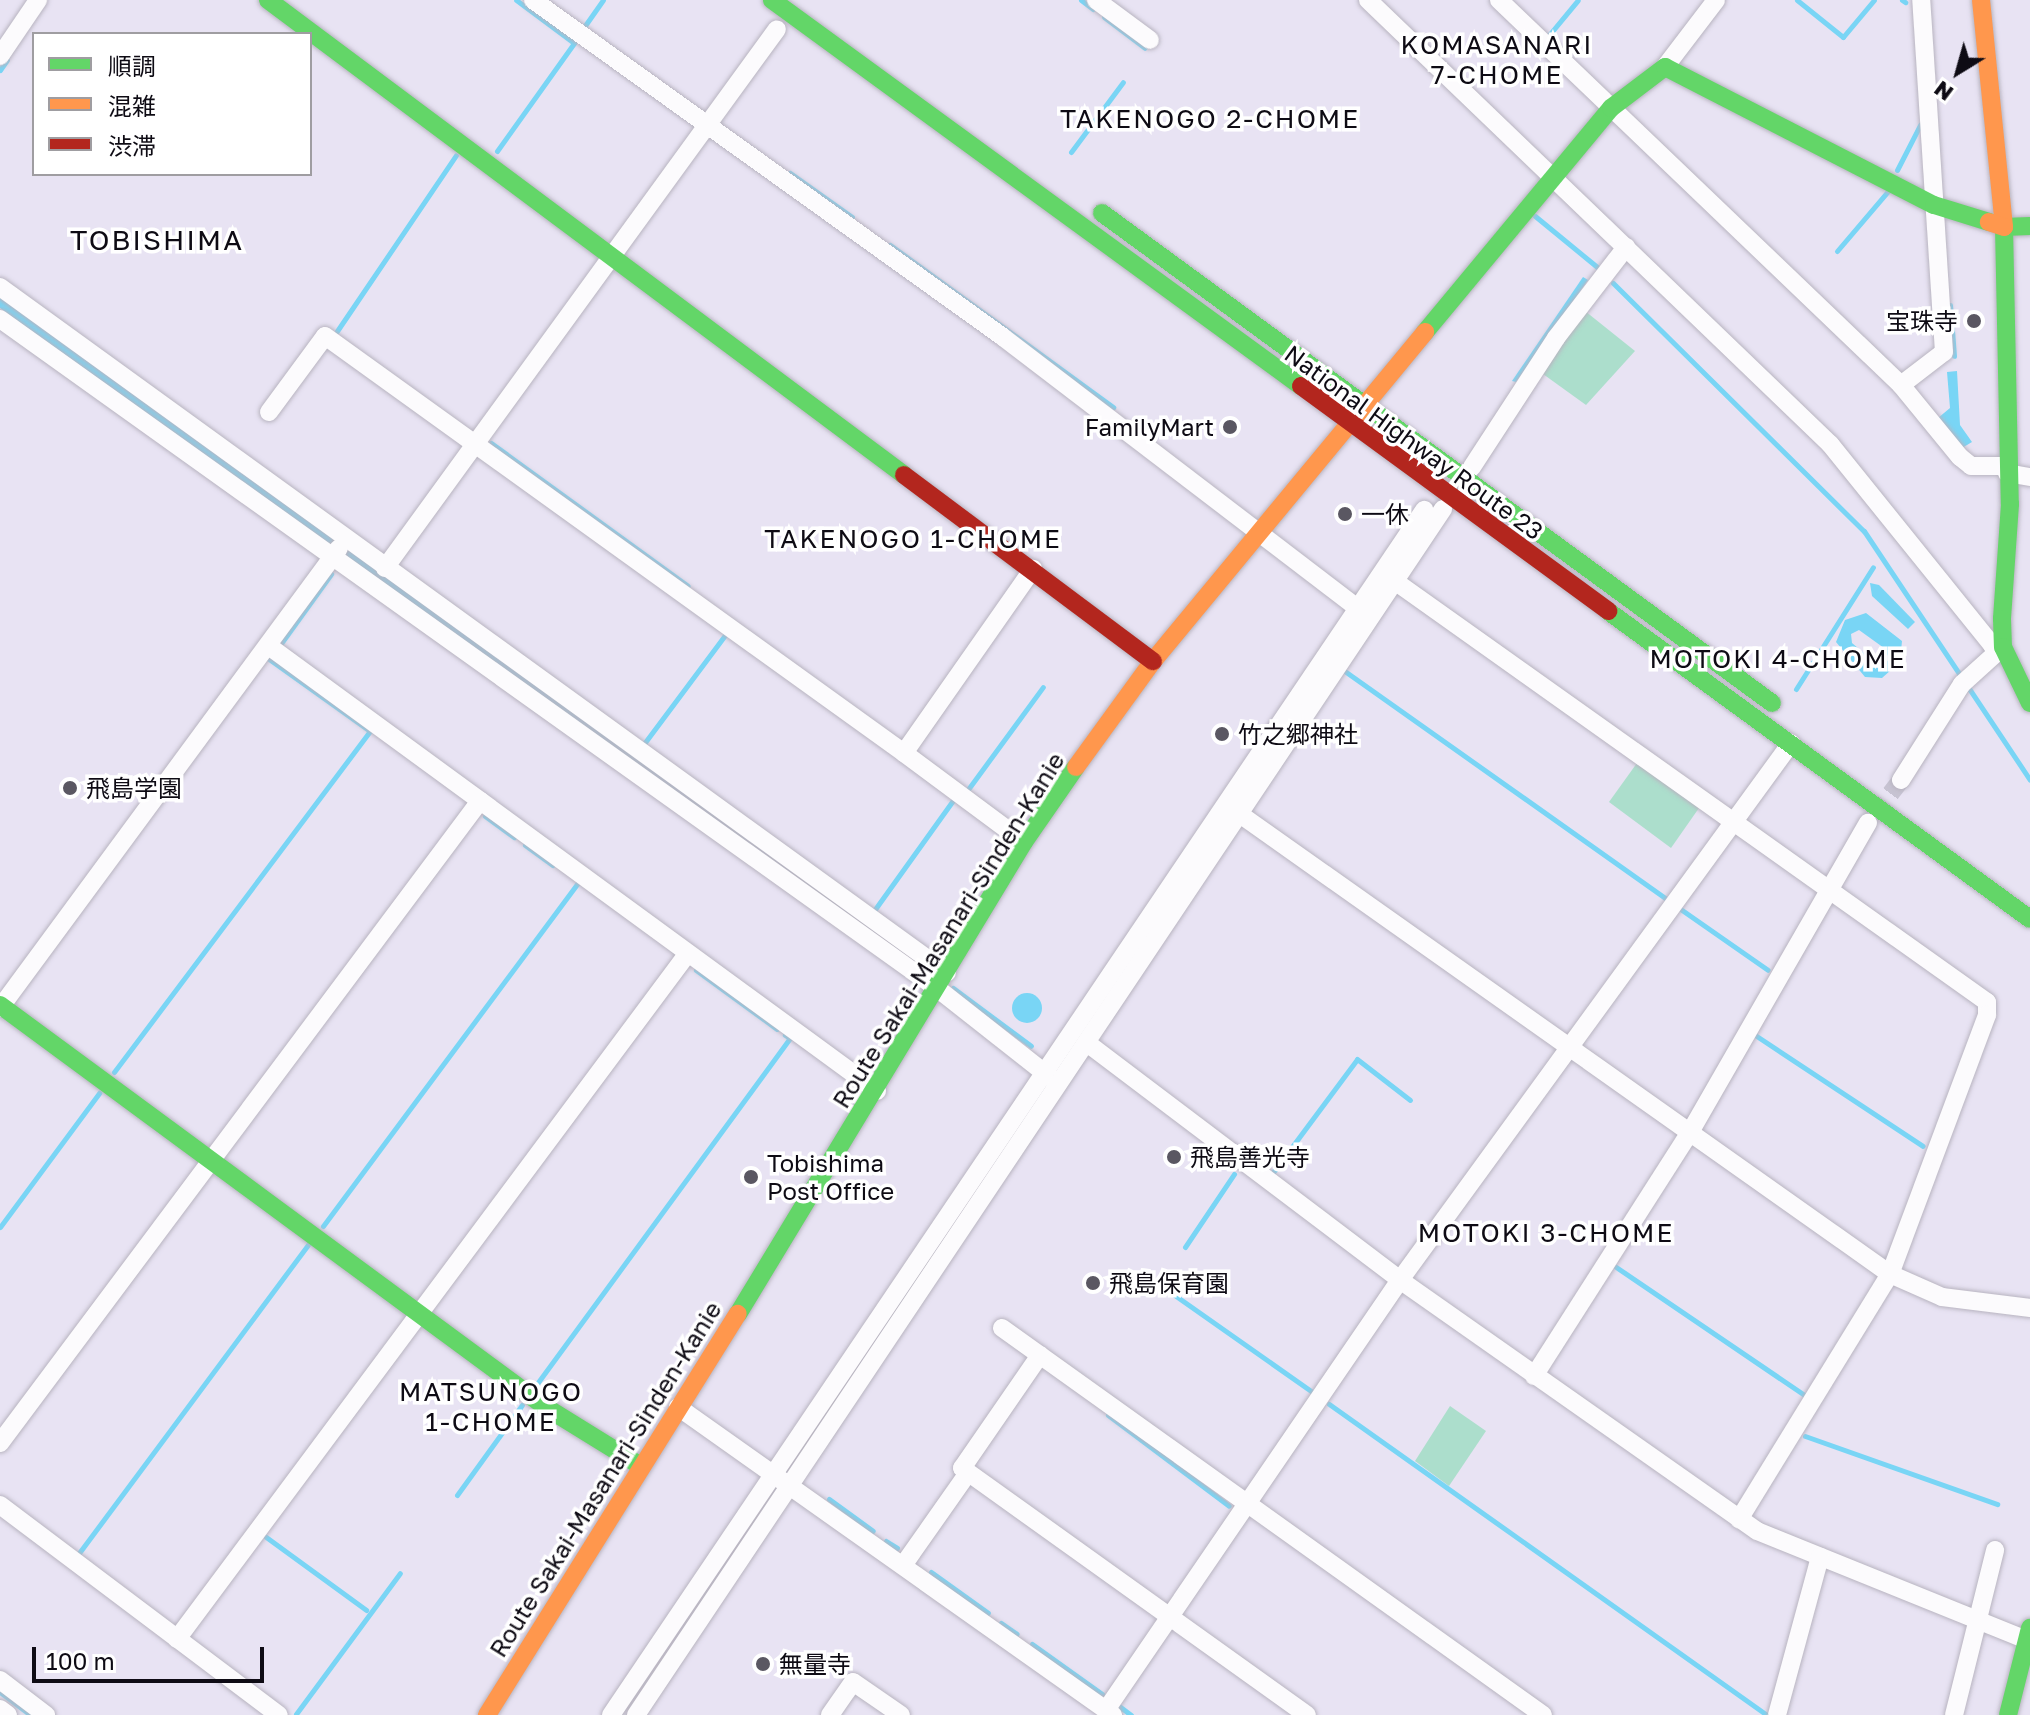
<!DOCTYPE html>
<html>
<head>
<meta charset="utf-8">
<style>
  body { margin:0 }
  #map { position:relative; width:2030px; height:1715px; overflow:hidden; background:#e8e3f3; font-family:"Golos Text","Noto Sans JP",sans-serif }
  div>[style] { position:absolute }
  .green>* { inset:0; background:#acdecc }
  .water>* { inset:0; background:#79d5f5 }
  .round { border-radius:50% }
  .stream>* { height:5px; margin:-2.5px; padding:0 2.5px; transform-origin:2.5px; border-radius:2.5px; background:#79d5f5 }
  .street-tunnel>* { height:18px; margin-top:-9px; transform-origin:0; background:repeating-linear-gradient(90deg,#c7c3d2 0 18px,transparent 0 27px) }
  .roads { filter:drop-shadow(0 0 2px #b8b4c0) drop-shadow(0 0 2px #b8b4c0) }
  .street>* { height:18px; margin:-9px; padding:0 9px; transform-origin:9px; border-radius:9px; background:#fcfbfd }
  .fast>* { height:18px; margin:-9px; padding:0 9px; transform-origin:9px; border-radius:9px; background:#63d668 }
  .slow>* { height:18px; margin:-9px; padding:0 9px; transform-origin:9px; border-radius:9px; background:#ff974d }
  .jam>* { height:18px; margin:-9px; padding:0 9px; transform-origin:9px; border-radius:9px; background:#b3261e }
  .dots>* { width:22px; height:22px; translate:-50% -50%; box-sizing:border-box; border:4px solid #fff; border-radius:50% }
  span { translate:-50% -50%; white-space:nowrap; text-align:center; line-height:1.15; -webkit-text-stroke:7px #fff; paint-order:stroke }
  .poi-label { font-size:24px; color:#0e0b14 }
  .right { translate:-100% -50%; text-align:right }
  .left { translate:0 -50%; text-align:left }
  .street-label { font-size:24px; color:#0e0b14 }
  .neighbourhood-label { font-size:26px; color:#0e0b14; letter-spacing:2px }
  .quarter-label { font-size:28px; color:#0e0b14; letter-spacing:2px }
  .legend { position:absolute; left:32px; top:32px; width:280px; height:144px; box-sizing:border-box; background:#fff; border:2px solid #9f9da1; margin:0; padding:10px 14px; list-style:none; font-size:24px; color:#0e0b14 }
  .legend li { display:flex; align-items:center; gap:16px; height:40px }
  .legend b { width:40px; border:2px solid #9f9da1 }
  .north { position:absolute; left:1918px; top:32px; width:80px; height:80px; -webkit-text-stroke:6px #fff; paint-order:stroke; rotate:217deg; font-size:22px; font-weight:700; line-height:32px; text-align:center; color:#0e0b14 }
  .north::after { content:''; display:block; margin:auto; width:28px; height:36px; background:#0e0b14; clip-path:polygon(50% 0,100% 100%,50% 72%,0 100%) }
  .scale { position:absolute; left:32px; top:1647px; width:232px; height:36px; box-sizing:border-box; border:4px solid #0e0b14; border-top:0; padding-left:10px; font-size:24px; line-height:28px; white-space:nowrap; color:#0e0b14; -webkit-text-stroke:6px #fff; paint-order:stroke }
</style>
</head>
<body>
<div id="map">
  <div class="green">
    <div style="clip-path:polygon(1585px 311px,1635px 351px,1586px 405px,1543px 374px)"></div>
    <div style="clip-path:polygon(1637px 763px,1699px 808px,1671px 848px,1609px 802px)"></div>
    <div style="clip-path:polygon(1450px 1406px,1486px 1431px,1449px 1486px,1415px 1461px)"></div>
  </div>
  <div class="water">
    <div style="clip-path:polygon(1583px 277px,1588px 280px,1516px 382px,1512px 381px)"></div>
    <div style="clip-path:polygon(0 297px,934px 972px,930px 978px,0 308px)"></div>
    <div style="clip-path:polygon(1957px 371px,1960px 425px,1972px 442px,1962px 448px,1938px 418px,1950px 408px,1947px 372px)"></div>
    <div style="clip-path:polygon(1870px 583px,1879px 585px,1915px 622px,1908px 629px,1872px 596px)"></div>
    <div style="clip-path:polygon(evenodd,1866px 613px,1902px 641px,1900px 662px,1882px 678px,1865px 677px,1836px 642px,1845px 620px,1866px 613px,1859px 630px,1884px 648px,1890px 660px,1877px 664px,1852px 643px,1851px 634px,1859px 630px)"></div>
    <div class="round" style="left:1012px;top:993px;width:30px;height:30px"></div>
  </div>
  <div class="stream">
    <div style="left:1081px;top:0;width:15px;rotate:37deg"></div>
    <div style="left:1797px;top:0;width:59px;rotate:38.8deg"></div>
    <div style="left:1843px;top:37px;width:48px;rotate:-50deg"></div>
    <div style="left:1902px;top:0;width:4px;rotate:34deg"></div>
    <div style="left:1104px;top:17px;width:51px;rotate:37.1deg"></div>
    <div style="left:584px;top:27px;width:33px;rotate:-55deg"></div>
    <div style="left:1549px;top:35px;width:45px;rotate:-50.4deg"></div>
    <div style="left:0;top:70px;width:12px;rotate:-55deg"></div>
    <div style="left:497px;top:151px;width:133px;rotate:-54.5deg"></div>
    <div style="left:574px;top:43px;width:72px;rotate:-143.4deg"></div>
    <div style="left:1071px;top:152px;width:87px;rotate:-53.4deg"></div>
    <div style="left:1897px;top:170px;width:51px;rotate:-62.9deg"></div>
    <div style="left:790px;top:173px;width:76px;rotate:35.4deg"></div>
    <div style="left:1535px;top:216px;width:80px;rotate:39.4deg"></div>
    <div style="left:890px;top:245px;width:276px;rotate:36deg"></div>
    <div style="left:1837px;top:251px;width:79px;rotate:-49.6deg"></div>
    <div style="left:1613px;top:283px;width:353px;rotate:44.7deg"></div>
    <div style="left:1864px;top:531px;width:299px;rotate:56.3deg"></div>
    <div style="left:1950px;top:305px;width:51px;rotate:85.5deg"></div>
    <div style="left:337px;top:331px;width:212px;rotate:-55.9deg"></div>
    <div style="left:491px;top:443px;width:243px;rotate:36deg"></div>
    <div style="left:282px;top:642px;width:84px;rotate:-54.2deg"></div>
    <div style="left:269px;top:659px;width:124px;rotate:35.5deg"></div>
    <div style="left:1346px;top:672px;width:391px;rotate:35.3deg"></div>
    <div style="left:1796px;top:689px;width:144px;rotate:-57.7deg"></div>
    <div style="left:643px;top:745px;width:137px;rotate:-53.3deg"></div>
    <div style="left:969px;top:788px;width:125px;rotate:-53.8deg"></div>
    <div style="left:485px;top:816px;width:36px;rotate:36deg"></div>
    <div style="left:525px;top:845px;width:34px;rotate:36deg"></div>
    <div style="left:1679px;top:908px;width:108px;rotate:34.9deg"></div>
    <div style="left:873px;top:912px;width:139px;rotate:-54.4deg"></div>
    <div style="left:696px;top:970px;width:100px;rotate:36.1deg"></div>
    <div style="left:953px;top:988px;width:97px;rotate:36.6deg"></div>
    <div style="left:1755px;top:1035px;width:201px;rotate:33.5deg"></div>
    <div style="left:114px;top:1072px;width:426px;rotate:-53.1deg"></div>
    <div style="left:1271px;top:1175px;width:144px;rotate:-53.4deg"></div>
    <div style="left:1357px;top:1059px;width:67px;rotate:37.7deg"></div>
    <div style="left:323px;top:1226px;width:427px;rotate:-53.4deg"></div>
    <div style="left:0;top:1227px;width:167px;rotate:-53.5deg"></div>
    <div style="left:1185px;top:1247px;width:88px;rotate:-56.1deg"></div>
    <div style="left:1616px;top:1267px;width:230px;rotate:34.2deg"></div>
    <div style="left:1173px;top:1294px;width:169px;rotate:35.1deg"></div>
    <div style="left:536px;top:1385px;width:430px;rotate:-53.8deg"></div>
    <div style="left:790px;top:1038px;width:6px;rotate:-149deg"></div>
    <div style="left:1329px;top:1404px;width:537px;rotate:35.38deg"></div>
    <div style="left:1108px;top:1415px;width:151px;rotate:36.9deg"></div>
    <div style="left:1805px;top:1436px;width:204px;rotate:19.5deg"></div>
    <div style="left:457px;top:1495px;width:111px;rotate:-54.2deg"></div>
    <div style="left:829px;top:1499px;width:54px;rotate:36deg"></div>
    <div style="left:266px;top:1537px;width:124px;rotate:36.1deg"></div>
    <div style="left:886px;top:1541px;width:13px;rotate:32deg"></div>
    <div style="left:79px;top:1553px;width:384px;rotate:-53.4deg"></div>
    <div style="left:931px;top:1572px;width:70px;rotate:35.7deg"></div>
    <div style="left:1001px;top:1623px;width:19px;rotate:35deg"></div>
    <div style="left:1032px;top:1644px;width:86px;rotate:35.5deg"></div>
    <div style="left:0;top:1692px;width:38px;rotate:37deg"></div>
    <div style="left:1119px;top:1706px;width:15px;rotate:37deg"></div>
    <div style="left:296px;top:1714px;width:175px;rotate:-53.6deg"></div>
  </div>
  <div class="street-tunnel">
    <div style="left:1874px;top:815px;width:44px;rotate:-52.4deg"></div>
  </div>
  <div class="roads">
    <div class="street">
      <div style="left:533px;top:0;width:578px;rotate:35.64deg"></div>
      <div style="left:1003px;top:337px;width:446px;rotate:37.4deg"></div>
      <div style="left:1096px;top:0;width:67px;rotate:36.5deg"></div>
      <div style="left:1368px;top:0;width:641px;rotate:43.86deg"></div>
      <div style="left:1830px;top:444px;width:258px;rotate:51.1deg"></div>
      <div style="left:1992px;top:645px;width:11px;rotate:10deg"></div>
      <div style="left:1499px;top:0;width:557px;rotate:43.76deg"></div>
      <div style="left:1901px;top:385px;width:93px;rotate:50.7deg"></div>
      <div style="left:1960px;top:457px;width:14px;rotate:39deg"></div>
      <div style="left:1971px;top:466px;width:37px"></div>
      <div style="left:0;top:56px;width:68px;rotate:-55.8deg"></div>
      <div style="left:1665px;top:67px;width:84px;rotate:-52.7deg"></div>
      <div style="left:0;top:287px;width:1169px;rotate:35.92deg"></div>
      <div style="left:0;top:319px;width:1153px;rotate:35.54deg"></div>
      <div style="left:938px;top:989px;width:144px;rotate:38.2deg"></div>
      <div style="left:1901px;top:385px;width:54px;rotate:-37.5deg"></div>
      <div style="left:1944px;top:352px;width:353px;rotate:-93.7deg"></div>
      <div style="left:269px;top:412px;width:94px;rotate:-53.6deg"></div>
      <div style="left:325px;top:336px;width:714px;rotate:35.76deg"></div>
      <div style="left:904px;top:753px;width:225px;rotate:-55deg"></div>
      <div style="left:1472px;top:467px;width:154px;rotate:-56.9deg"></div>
      <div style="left:1556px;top:338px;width:115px;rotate:-52.4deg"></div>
      <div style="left:2007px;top:473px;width:23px;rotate:10deg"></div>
      <div style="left:385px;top:568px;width:666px;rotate:-53.97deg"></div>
      <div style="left:1396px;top:582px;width:725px;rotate:35.4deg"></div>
      <div style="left:1987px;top:1002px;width:13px;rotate:90deg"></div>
      <div style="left:1987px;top:1015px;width:277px;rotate:110.5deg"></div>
      <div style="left:1890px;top:1274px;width:288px;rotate:121.6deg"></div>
      <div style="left:270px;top:647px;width:752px;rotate:36.18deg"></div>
      <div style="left:904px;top:753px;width:149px;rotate:36.6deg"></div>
      <div style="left:1901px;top:780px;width:114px;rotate:-57.6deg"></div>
      <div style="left:1962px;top:684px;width:55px;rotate:-42.1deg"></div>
      <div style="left:1241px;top:815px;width:795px;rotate:35.27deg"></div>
      <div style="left:1890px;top:1274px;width:57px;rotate:23.9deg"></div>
      <div style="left:1942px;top:1297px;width:89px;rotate:7.1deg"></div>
      <div style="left:0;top:1008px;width:571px;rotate:-53.61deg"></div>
      <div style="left:1087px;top:1043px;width:393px;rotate:37.1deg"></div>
      <div style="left:1400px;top:1280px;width:436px;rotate:35.1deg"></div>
      <div style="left:1757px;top:1531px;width:291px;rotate:22deg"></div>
      <div style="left:1002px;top:1328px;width:665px;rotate:35.58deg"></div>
      <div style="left:1040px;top:1355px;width:137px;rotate:124.6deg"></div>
      <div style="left:962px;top:1468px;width:424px;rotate:35.6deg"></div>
      <div style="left:1534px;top:1376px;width:287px;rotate:-57.4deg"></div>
      <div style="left:1689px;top:1134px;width:359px;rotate:-60.1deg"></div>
      <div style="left:678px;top:1407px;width:533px;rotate:35.3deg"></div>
      <div style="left:0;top:1443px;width:802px;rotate:-53.22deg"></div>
      <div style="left:0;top:1505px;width:349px;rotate:37deg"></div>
      <div style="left:904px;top:1564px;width:111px;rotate:-54.9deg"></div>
      <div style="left:177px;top:1639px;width:855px;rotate:-53.32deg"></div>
      <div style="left:0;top:1680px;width:58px;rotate:37.3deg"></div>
      <div style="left:0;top:1709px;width:10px;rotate:37deg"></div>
      <div style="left:1106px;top:1710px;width:521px;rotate:-55.64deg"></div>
      <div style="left:1400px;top:1280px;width:664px;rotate:-53.94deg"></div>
      <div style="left:611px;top:1715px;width:1454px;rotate:-55.99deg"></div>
      <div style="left:636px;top:1715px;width:1451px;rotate:-56.21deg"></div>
      <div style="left:830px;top:1715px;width:40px;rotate:-55.1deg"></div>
      <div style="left:853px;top:1682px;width:58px;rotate:34.5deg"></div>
      <div style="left:1777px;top:1715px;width:164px;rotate:-74.8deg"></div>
      <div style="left:1954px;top:1715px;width:170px;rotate:-76deg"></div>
    </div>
    <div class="fast">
      <div style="left:268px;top:0;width:794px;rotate:36.75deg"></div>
      <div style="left:772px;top:0;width:655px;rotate:36.12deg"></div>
      <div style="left:1102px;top:213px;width:830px;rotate:36.18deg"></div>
      <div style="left:2030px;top:226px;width:26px;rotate:178deg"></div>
      <div style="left:2004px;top:227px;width:277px;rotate:88.8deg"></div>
      <div style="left:2010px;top:504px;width:115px;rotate:94deg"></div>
      <div style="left:2002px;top:619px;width:28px;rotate:88deg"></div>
      <div style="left:2003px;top:647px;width:62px;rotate:64.3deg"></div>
      <div style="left:1425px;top:332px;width:291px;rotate:-50.3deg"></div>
      <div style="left:1611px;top:108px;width:68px;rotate:-37.2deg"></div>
      <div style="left:1665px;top:67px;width:302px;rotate:27.2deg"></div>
      <div style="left:1934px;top:205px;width:58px;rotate:17.2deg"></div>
      <div style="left:1608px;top:611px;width:522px;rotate:36.12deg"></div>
      <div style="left:0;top:1005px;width:679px;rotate:36.38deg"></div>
      <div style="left:547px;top:1408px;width:110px;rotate:31.7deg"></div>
      <div style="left:738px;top:1314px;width:552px;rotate:-58.79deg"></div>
      <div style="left:1024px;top:842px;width:91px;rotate:-55.3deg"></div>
      <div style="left:2008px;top:1715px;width:90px;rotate:-75.8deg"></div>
    </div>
    <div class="slow">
      <div style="left:1981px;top:0;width:228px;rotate:84.2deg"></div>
      <div style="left:2004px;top:227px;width:16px;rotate:-162deg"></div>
      <div style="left:1076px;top:767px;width:131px;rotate:-54deg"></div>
      <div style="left:1153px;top:661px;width:427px;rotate:-50.4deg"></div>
      <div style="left:487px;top:1715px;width:473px;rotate:-58deg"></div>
    </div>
    <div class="jam">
      <div style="left:1301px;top:386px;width:381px;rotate:36.2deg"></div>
      <div style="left:904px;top:475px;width:311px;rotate:36.8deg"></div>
    </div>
  </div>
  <div class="dots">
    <div style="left:1974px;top:321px;background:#5a5762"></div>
    <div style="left:1230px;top:427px;background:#5a5762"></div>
    <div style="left:1345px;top:514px;background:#5a5762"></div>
    <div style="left:1222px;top:734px;background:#5a5762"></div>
    <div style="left:70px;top:788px;background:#5a5762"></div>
    <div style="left:1174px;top:1157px;background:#5a5762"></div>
    <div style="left:751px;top:1177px;background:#5a5762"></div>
    <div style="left:1093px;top:1283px;background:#5a5762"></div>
    <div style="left:763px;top:1664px;background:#5a5762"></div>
  </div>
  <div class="poi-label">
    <span class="right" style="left:1958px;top:321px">宝珠寺</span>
    <span class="right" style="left:1214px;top:427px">FamilyMart</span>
    <span class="left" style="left:1361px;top:514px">一休</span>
    <span class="left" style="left:1238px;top:734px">竹之郷神社</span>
    <span class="left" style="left:86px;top:788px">飛島学園</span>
    <span class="left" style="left:1190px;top:1157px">飛島善光寺</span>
    <span class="left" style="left:767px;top:1177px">Tobishima<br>Post Office</span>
    <span class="left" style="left:1109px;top:1283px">飛島保育園</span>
    <span class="left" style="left:779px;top:1664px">無量寺</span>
  </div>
  <div class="street-label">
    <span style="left:1414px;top:442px;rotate:36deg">National Highway Route 23</span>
    <span style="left:948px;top:930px;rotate:-58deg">Route Sakai-Masanari-Sinden-Kanie</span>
    <span style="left:605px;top:1479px;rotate:-58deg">Route Sakai-Masanari-Sinden-Kanie</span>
  </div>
  <div class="neighbourhood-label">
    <span style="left:1497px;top:60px">KOMASANARI<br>7-CHOME</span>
    <span style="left:1210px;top:119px">TAKENOGO 2-CHOME</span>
    <span style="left:913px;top:539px">TAKENOGO 1-CHOME</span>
    <span style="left:1778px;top:659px">MOTOKI 4-CHOME</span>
    <span style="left:1546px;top:1233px">MOTOKI 3-CHOME</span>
    <span style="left:491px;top:1407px">MATSUNOGO<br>1-CHOME</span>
  </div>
  <div class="quarter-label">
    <span style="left:157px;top:240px">TOBISHIMA</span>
  </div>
  <ul class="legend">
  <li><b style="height:10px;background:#63d668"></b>順調</li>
  <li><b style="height:10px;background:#ff974d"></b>混雑</li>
  <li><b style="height:10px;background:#b3261e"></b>渋滞</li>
  </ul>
  <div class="north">N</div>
  <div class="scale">100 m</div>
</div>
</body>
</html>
